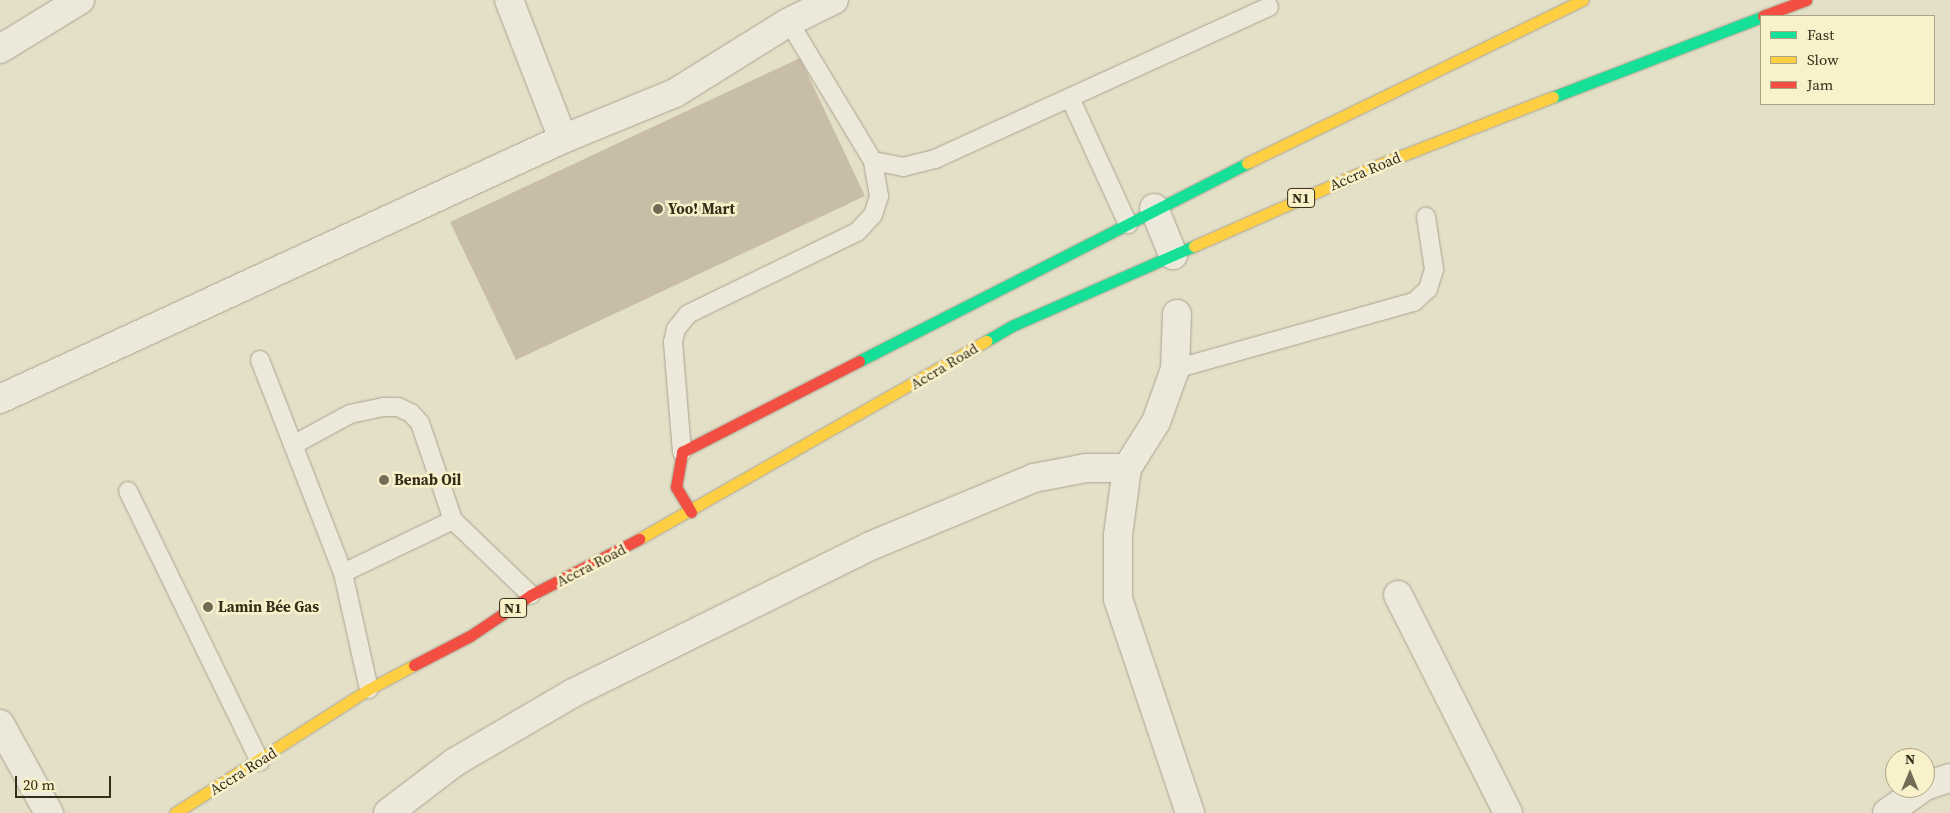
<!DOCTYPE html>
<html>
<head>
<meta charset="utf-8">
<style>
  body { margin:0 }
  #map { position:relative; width:1950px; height:813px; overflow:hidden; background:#e4e0c7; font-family:"Source Serif 4",serif }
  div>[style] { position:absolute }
  .building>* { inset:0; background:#c8bda7 }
  .roads { filter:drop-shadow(0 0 1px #a8a391) drop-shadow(0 0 1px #a8a391) }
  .lane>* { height:18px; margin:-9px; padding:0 9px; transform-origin:9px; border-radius:9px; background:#ece8da }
  .street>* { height:28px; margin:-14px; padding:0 14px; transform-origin:14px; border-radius:14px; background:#ece8da }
  .fast>* { height:11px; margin:-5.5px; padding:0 5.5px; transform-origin:5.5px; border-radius:5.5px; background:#16e098 }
  .slow>* { height:11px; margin:-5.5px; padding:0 5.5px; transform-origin:5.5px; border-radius:5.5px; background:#ffcf43 }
  .jam>* { height:11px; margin:-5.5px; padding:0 5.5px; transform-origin:5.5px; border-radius:5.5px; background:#f24e42 }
  .dots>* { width:14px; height:14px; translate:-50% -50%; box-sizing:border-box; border:2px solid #f8f1ca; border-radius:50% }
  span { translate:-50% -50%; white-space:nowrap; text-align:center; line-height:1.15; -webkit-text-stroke:5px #f8f1ca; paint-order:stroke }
  .shield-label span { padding:1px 4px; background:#f8f1ca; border:1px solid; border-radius:4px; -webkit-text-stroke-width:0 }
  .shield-label { font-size:14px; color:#372c1a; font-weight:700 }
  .street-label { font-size:15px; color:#372c1a }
  .poi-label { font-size:15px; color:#372c1a; font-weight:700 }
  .left { translate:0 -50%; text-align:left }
  .legend { position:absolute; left:1760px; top:15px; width:175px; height:90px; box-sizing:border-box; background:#f8f1ca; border:1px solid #aba284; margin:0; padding:6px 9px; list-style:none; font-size:15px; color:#372c1a }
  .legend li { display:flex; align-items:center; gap:10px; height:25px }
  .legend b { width:25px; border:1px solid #aba284 }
  .north { position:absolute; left:1885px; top:748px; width:50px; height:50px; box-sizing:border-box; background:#f8f1ca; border:1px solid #aba284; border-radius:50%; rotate:0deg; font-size:14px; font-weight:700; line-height:20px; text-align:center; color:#372c1a }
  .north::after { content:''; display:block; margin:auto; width:18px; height:22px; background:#746b57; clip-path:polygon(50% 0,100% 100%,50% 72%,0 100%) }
  .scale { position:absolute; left:15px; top:776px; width:96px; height:22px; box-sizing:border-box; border:2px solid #372c1a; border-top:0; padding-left:6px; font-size:15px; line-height:18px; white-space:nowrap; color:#372c1a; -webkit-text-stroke:4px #f8f1ca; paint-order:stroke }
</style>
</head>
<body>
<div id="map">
  <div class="building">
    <div style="clip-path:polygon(800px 58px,865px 196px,516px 360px,450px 222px)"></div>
  </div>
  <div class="roads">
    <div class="lane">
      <div style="left:789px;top:22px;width:162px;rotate:58.9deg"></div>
      <div style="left:873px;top:161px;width:31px;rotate:11deg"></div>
      <div style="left:903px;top:167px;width:33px;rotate:-14deg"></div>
      <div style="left:935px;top:159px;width:367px;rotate:-24.5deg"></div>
      <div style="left:1070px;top:98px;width:139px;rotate:65.3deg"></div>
      <div style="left:260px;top:360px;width:229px;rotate:68.7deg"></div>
      <div style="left:343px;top:573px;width:119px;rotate:77.4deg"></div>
      <div style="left:1175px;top:369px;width:248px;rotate:-15.7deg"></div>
      <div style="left:1414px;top:302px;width:19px;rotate:-43deg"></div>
      <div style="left:1428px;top:289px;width:21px;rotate:-73deg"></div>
      <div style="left:1434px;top:269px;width:53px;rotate:-98.7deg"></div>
      <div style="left:293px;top:445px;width:65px;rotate:-28.5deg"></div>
      <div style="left:350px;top:414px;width:34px;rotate:-12deg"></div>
      <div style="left:383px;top:407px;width:15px"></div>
      <div style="left:398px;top:407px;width:14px;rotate:25deg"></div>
      <div style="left:411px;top:413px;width:13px;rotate:48deg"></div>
      <div style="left:420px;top:423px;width:102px;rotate:71.2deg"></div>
      <div style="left:453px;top:520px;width:108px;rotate:43.9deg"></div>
      <div style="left:682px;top:452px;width:110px;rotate:-94.7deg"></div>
      <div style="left:673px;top:342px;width:13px;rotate:-77deg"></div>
      <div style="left:676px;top:329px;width:19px;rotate:-51deg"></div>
      <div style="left:688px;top:314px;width:188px;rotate:-25.9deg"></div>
      <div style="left:857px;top:232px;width:23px;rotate:-47deg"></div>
      <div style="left:873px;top:215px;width:20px;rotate:-72deg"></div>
      <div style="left:879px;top:196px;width:36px;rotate:-100deg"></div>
      <div style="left:128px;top:491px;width:301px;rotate:64deg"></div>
      <div style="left:343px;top:573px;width:122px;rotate:-25.7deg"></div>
    </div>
    <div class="street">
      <div style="left:509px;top:0;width:149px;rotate:68.8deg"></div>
      <div style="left:0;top:49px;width:94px;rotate:-31.5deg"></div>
      <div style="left:1154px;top:208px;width:51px;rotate:68deg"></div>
      <div style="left:1177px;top:314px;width:55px;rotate:92.1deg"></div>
      <div style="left:1175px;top:369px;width:56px;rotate:109.7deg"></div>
      <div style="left:1156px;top:422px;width:54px;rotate:122.2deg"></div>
      <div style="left:1127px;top:468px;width:68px;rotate:97.7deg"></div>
      <div style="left:1118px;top:535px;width:64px;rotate:90deg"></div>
      <div style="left:1118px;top:599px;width:226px;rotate:71.4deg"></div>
      <div style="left:0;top:399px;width:620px;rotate:-24.79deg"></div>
      <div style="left:563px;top:139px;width:121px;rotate:-22.3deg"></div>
      <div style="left:675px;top:93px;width:134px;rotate:-31.9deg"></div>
      <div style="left:789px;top:22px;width:50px;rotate:-26.1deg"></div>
      <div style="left:1398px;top:595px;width:244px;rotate:63.2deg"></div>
      <div style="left:0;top:724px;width:102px;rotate:61.2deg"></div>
      <div style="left:1925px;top:786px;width:26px;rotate:-18deg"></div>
      <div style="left:388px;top:813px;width:84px;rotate:-37.3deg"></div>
      <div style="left:455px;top:762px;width:137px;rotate:-30.3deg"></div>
      <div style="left:573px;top:693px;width:329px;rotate:-26.3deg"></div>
      <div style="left:868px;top:547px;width:180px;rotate:-22.6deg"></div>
      <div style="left:1034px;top:478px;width:53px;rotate:-10.9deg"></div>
      <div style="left:1086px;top:468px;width:41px"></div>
      <div style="left:1887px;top:813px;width:43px;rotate:-35.5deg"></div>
    </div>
    <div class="fast">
      <div style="left:1553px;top:97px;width:223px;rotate:-21deg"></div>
      <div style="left:986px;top:341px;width:32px;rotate:-30deg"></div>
      <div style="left:1014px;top:325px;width:197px;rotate:-23.7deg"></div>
      <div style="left:859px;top:361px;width:436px;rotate:-27deg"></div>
    </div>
    <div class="slow">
      <div style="left:1247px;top:163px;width:373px;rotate:-25.9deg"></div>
      <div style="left:1194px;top:246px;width:196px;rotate:-23.8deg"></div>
      <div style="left:1373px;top:167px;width:193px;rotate:-21.3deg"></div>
      <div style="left:639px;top:539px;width:400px;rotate:-29.7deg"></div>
      <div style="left:175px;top:813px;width:230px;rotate:-32.6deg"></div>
      <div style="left:369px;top:689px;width:51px;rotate:-28.1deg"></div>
    </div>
    <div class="jam">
      <div style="left:1763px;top:16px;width:46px;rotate:-20.4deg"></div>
      <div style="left:691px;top:512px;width:29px;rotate:-121deg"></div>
      <div style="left:676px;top:487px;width:36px;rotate:-80deg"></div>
      <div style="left:682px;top:452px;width:199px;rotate:-27.2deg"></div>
      <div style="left:414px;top:665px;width:63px;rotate:-27.4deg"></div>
      <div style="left:470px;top:636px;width:73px;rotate:-33.9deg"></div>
      <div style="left:531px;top:595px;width:122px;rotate:-27.4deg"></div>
    </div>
  </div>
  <div class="dots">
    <div style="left:658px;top:209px;background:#746b57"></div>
    <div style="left:384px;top:480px;background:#746b57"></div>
    <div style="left:208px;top:607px;background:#746b57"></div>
  </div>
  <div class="shield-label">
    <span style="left:1301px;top:198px">N1</span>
    <span style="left:513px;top:608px">N1</span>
  </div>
  <div class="street-label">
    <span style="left:1365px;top:171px;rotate:-23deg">Accra Road</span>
    <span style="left:944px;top:366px;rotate:-31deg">Accra Road</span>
    <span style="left:591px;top:565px;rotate:-27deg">Accra Road</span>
    <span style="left:243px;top:771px;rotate:-32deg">Accra Road</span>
  </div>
  <div class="poi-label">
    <span class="left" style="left:668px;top:209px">Yoo! Mart</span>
    <span class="left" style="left:394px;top:480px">Benab Oil</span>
    <span class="left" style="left:218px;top:607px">Lamin Bée Gas</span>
  </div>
  <ul class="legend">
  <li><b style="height:6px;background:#16e098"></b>Fast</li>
  <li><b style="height:6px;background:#ffcf43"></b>Slow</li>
  <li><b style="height:6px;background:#f24e42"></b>Jam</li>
  </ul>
  <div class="north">N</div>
  <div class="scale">20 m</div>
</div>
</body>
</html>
